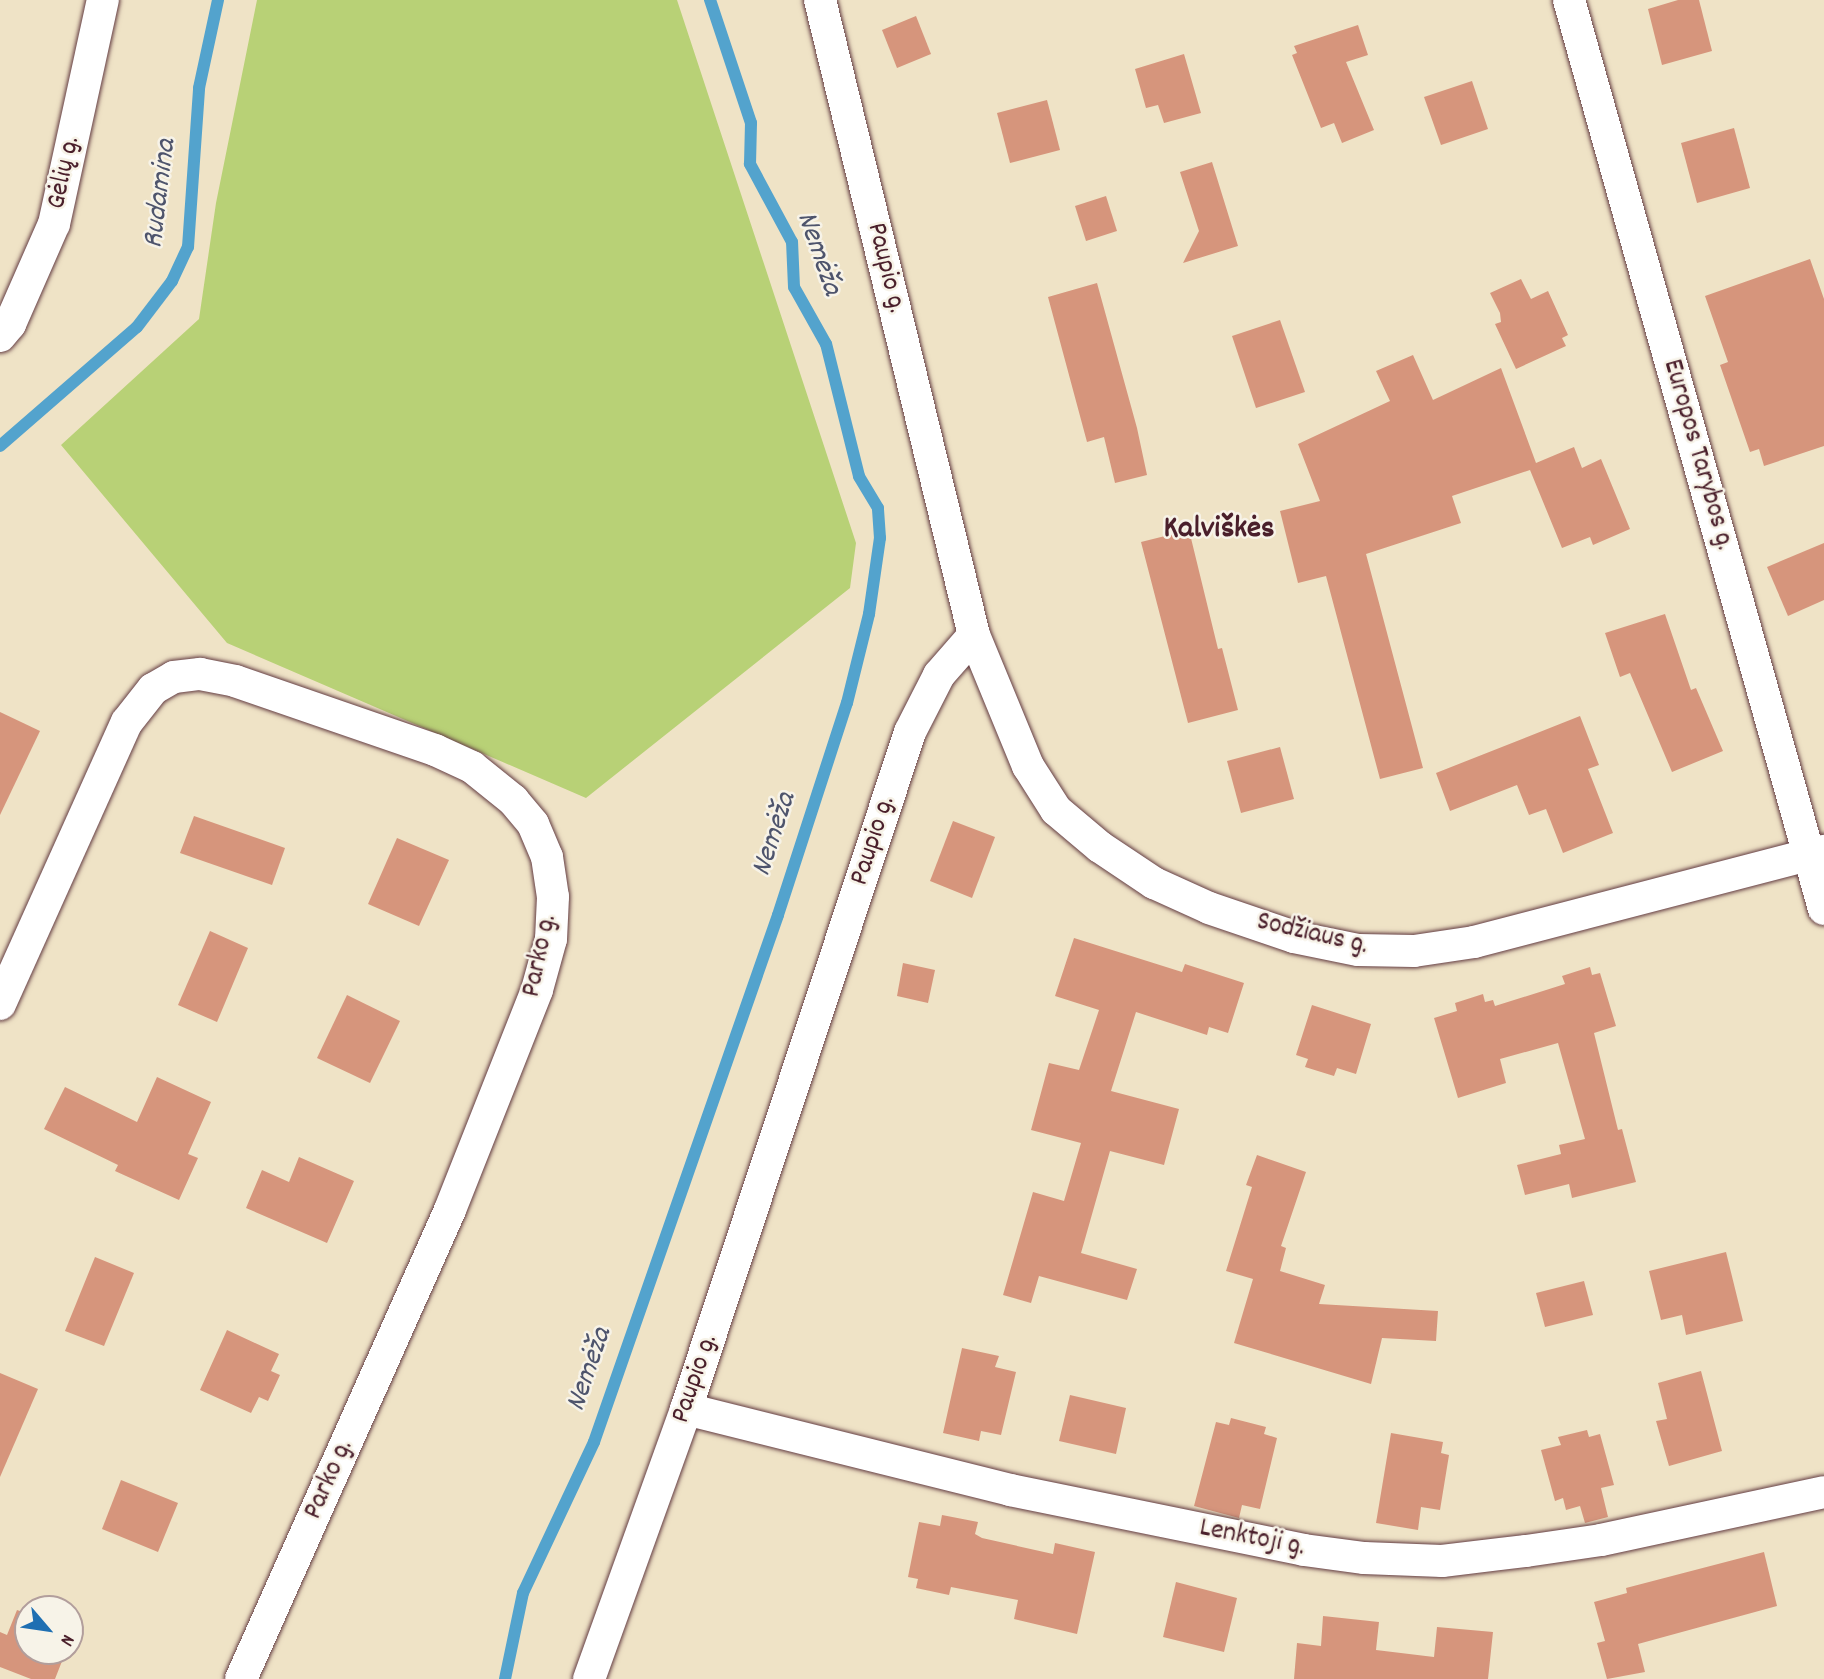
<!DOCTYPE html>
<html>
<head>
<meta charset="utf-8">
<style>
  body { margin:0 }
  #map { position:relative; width:1824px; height:1679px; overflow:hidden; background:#efe3c6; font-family:Dekko,sans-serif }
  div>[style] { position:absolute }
  .green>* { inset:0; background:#b8d176 }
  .stream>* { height:12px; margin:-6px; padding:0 6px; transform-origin:6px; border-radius:6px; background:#53a3cd }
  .building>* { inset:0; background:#d6957c }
  .roads { filter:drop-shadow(0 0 2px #633c42) drop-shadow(0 0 2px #633c42) }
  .street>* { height:32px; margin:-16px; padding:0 16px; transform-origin:16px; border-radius:16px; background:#fff }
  span { translate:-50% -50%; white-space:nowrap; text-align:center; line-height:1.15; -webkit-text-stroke:5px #f7f3e8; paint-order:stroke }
  .street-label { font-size:28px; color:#4a1f2b }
  .water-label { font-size:30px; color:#4e546c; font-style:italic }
  .quarter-label { font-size:32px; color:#4a1f2b; font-weight:700 }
  .north { position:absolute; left:14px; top:1595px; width:70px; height:70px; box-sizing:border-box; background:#f7f3e8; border:2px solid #b29e9c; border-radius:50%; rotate:119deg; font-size:19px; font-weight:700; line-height:28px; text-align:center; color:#4a1f2b }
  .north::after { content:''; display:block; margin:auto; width:24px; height:32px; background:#1f6fb2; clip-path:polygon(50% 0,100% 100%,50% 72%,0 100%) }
</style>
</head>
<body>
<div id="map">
  <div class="green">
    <div style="clip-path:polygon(257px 0,677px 0,856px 543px,850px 588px,586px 798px,227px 643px,61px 445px,199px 319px,216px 203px)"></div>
  </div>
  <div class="stream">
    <div style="left:0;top:446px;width:181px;rotate:-41deg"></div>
    <div style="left:137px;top:327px;width:58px;rotate:-52.7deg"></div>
    <div style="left:172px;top:281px;width:38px;rotate:-65deg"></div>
    <div style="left:188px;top:247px;width:159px;rotate:-86deg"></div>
    <div style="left:199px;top:88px;width:90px;rotate:-77.8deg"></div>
    <div style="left:505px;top:1679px;width:88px;rotate:-78.2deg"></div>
    <div style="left:523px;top:1593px;width:167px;rotate:-64.8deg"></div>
    <div style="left:594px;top:1442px;width:558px;rotate:-70.75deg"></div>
    <div style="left:778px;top:915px;width:223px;rotate:-72deg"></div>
    <div style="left:847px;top:703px;width:92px;rotate:-76.1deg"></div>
    <div style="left:869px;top:614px;width:77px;rotate:-81.8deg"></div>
    <div style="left:880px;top:538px;width:30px;rotate:-94deg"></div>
    <div style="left:878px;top:508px;width:37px;rotate:-121deg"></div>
    <div style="left:859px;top:476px;width:136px;rotate:-104deg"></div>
    <div style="left:826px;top:344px;width:65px;rotate:-119.3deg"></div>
    <div style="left:794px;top:287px;width:45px;rotate:-92.5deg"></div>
    <div style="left:792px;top:242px;width:89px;rotate:-118.3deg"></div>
    <div style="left:750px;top:164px;width:41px;rotate:-88.6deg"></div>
    <div style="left:751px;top:123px;width:130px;rotate:-108.4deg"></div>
  </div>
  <div class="building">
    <div style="clip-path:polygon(1678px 0,1699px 0,1712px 51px,1662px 65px,1648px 9px)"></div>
    <div style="clip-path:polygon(916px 16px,931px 54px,897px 68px,882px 30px)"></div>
    <div style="clip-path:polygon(1358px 25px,1368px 55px,1346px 62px,1374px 130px,1342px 143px,1334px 123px,1321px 128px,1292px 55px,1297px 53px,1294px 46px)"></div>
    <div style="clip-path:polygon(1184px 54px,1201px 113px,1164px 123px,1158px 105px,1146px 108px,1135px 69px)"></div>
    <div style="clip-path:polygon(1472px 81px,1488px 129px,1441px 145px,1424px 97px)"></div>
    <div style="clip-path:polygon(1047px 100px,1060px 150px,1010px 163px,997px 113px)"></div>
    <div style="clip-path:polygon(1734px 128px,1750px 188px,1697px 203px,1681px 143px)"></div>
    <div style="clip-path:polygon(1212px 162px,1238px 246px,1183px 263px,1199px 231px,1180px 172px)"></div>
    <div style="clip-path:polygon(1106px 196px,1117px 231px,1086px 241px,1075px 206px)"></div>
    <div style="clip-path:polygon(1810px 259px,1824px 299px,1824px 446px,1764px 466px,1759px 449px,1750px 452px,1720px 365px,1728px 362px,1705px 296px)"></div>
    <div style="clip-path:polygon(1521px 279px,1531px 299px,1548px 291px,1568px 335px,1562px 338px,1566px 346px,1516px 369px,1495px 324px,1501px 322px,1500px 313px,1490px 293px)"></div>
    <div style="clip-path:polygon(1097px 283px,1137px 428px,1147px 475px,1115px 483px,1104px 437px,1087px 442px,1048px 297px)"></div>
    <div style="clip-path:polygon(1280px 320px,1305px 392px,1256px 408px,1232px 336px)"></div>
    <div style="clip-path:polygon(1413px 355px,1433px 400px,1501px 368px,1536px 463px,1574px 447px,1582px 468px,1601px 459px,1630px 529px,1593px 545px,1590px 537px,1562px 548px,1530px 470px,1452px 496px,1461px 523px,1366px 554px,1423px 768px,1380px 779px,1326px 576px,1298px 583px,1280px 511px,1320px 501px,1298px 444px,1390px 401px,1376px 371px)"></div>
    <div style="clip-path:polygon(1189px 530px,1218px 649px,1222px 648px,1238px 710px,1188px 723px,1141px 542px)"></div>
    <div style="clip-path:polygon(1824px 543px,1824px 600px,1788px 616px,1767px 567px)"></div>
    <div style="clip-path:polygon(1665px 614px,1691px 690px,1696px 688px,1723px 751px,1672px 772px,1630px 673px,1620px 677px,1605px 633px)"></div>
    <div style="clip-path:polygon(0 712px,40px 731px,0 815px)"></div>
    <div style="clip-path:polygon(1580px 716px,1599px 765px,1588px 769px,1613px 833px,1563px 853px,1546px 809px,1529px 815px,1517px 785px,1450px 811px,1436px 773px)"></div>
    <div style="clip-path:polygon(1280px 747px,1294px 799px,1241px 813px,1227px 761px)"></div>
    <div style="clip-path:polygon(194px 816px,285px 848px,272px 885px,180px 853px)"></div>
    <div style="clip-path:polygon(953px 821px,995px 837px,972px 898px,930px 881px)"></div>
    <div style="clip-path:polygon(397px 838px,449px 860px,419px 926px,368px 904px)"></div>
    <div style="clip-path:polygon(210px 931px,248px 948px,217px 1022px,178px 1005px)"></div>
    <div style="clip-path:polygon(1074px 938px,1182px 972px,1185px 964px,1244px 983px,1228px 1033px,1209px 1027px,1207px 1035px,1136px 1012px,1111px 1091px,1179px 1109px,1164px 1165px,1110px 1151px,1081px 1253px,1137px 1269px,1127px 1300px,1039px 1276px,1031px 1303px,1003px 1295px,1033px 1192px,1064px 1201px,1081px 1143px,1031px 1130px,1049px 1063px,1079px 1070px,1099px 1010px,1055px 996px)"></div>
    <div style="clip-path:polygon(903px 963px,935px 970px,928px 1003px,897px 996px)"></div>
    <div style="clip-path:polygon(1590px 967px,1592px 975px,1600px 973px,1616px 1026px,1594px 1033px,1618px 1130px,1622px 1129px,1636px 1182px,1572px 1198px,1569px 1184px,1525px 1195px,1517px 1165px,1561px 1154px,1559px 1145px,1585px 1139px,1558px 1043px,1500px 1059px,1506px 1083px,1458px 1098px,1434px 1018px,1457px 1011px,1455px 1003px,1483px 994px,1485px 1002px,1493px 1000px,1495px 1006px,1565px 984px,1562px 976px)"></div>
    <div style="clip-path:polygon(347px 995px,400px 1021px,370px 1083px,317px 1058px)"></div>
    <div style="clip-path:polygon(1312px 1005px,1371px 1024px,1356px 1074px,1337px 1068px,1334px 1076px,1305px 1067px,1308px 1059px,1296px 1055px)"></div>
    <div style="clip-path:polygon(157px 1077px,211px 1102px,188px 1154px,198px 1158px,179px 1200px,115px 1171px,118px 1165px,44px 1129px,65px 1087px,137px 1122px)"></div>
    <div style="clip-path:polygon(1257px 1155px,1306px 1172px,1281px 1246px,1286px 1248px,1280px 1271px,1325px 1285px,1319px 1304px,1438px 1311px,1436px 1341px,1382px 1338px,1371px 1384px,1234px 1343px,1253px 1279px,1226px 1271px,1252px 1187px,1246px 1185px)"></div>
    <div style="clip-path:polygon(299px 1157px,354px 1181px,327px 1243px,246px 1208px,262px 1170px,289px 1182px)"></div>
    <div style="clip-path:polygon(1726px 1252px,1743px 1321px,1686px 1335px,1682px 1315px,1661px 1320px,1649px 1271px)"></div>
    <div style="clip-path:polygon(95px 1257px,134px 1273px,104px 1346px,65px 1331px)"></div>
    <div style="clip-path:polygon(1584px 1281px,1593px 1315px,1545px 1327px,1536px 1293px)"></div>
    <div style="clip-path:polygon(227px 1330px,279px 1354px,271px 1371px,280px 1375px,268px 1401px,259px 1397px,251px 1413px,200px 1390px)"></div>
    <div style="clip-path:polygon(962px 1348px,999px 1356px,995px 1367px,1016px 1372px,1001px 1435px,981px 1431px,979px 1441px,943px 1433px)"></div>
    <div style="clip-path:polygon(1701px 1371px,1722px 1451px,1669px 1466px,1656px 1421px,1667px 1419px,1658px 1383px)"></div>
    <div style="clip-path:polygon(0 1373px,38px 1389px,0 1477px)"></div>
    <div style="clip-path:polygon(1070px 1395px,1126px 1408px,1116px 1454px,1059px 1441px)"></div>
    <div style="clip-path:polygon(1231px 1418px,1266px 1427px,1264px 1434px,1277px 1438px,1260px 1509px,1242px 1505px,1239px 1518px,1194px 1506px,1216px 1422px,1229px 1425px)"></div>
    <div style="clip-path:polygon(1587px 1430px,1589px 1437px,1600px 1434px,1614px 1485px,1601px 1488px,1608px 1517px,1585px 1523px,1580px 1506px,1566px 1510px,1563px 1498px,1555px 1501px,1541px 1450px,1561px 1445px,1558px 1437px)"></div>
    <div style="clip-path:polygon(1391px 1433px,1443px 1442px,1441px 1453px,1449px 1455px,1440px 1510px,1421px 1507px,1418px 1530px,1376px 1523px)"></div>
    <div style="clip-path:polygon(121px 1480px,178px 1503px,158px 1552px,102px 1529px)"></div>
    <div style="clip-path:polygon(942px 1515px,978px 1522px,975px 1534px,982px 1538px,1053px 1554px,1055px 1543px,1095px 1552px,1077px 1634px,1014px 1619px,1018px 1600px,951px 1587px,949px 1595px,916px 1588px,918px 1579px,908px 1577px,919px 1522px,940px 1526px)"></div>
    <div style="clip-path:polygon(1764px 1552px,1777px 1606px,1638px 1644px,1645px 1672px,1607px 1679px,1597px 1643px,1605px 1641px,1594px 1602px,1627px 1593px,1626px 1588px)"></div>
    <div style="clip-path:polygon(1176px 1582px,1237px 1598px,1224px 1652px,1163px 1637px)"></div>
    <div style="clip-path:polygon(17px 1610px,28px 1614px,28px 1651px,66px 1651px,55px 1679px,31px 1679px,0 1667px,0 1632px,7px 1635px)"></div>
    <div style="clip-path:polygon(1323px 1616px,1379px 1622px,1376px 1650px,1434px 1657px,1437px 1627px,1493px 1632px,1488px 1679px,1294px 1679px,1297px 1643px,1321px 1646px)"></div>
  </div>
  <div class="roads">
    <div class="street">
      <div style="left:820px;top:0;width:653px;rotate:76.37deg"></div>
      <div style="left:974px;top:635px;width:142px;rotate:67.6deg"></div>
      <div style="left:1028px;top:766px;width:52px;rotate:57.5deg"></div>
      <div style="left:1056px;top:810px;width:57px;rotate:40.1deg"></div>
      <div style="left:1100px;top:847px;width:65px;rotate:33.7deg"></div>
      <div style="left:1154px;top:883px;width:60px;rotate:24.4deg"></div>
      <div style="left:1209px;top:908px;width:90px;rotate:18.8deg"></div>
      <div style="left:1294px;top:937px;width:65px;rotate:11.5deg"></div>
      <div style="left:1358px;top:950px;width:56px;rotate:1deg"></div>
      <div style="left:1414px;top:951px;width:61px;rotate:-8.5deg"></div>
      <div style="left:1474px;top:942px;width:362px;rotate:-14.6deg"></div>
      <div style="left:1569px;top:0;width:944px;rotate:74.33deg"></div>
      <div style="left:0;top:336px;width:16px;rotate:-50deg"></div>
      <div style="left:10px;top:324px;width:109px;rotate:-66.3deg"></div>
      <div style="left:54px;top:224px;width:229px;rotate:-77.7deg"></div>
      <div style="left:0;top:1004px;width:309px;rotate:-65.8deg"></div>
      <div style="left:127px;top:722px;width:42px;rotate:-51.8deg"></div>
      <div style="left:153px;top:689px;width:24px;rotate:-30deg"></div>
      <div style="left:174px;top:677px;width:26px;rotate:-7deg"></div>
      <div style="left:200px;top:674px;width:36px;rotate:11deg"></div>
      <div style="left:235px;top:681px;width:212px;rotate:19deg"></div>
      <div style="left:435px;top:750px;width:41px;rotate:24.7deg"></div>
      <div style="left:472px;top:767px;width:53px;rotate:38.8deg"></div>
      <div style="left:513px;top:800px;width:31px;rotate:50deg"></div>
      <div style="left:533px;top:824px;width:36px;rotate:67deg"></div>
      <div style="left:547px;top:857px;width:40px;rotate:81.5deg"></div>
      <div style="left:553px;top:897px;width:42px;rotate:92.7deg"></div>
      <div style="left:551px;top:939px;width:53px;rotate:105.4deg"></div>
      <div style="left:537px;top:990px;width:237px;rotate:111.6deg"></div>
      <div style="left:450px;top:1210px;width:513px;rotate:114.02deg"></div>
      <div style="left:686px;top:1409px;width:334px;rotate:14deg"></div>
      <div style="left:1010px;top:1490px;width:300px;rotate:11.5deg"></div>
      <div style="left:1304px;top:1550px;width:61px;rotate:7.6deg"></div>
      <div style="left:1364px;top:1558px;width:78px;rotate:2.2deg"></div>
      <div style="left:1442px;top:1561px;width:85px;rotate:-6.8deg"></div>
      <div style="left:1526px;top:1551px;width:76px;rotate:-8.3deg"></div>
      <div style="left:1601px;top:1540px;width:228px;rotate:-12.1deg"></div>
      <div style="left:589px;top:1679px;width:287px;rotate:-70.2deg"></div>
      <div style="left:686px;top:1409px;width:713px;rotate:-71.69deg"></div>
      <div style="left:910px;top:732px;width:64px;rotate:-63deg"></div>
      <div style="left:939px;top:675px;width:53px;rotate:-48.8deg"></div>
    </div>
  </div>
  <div class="street-label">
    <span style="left:65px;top:173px;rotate:-78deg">Gėlių g.</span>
    <span style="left:885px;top:268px;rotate:76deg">Paupio g.</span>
    <span style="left:1697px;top:455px;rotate:74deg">Europos Tarybos g.</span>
    <span style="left:874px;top:841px;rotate:-72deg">Paupio g.</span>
    <span style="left:1312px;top:935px;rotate:13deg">Sodžiaus g.</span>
    <span style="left:541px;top:956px;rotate:-78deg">Parko g.</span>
    <span style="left:696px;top:1379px;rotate:-71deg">Paupio g.</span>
    <span style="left:330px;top:1480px;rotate:-66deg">Parko g.</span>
    <span style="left:1252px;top:1539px;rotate:11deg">Lenktoji g.</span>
  </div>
  <div class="water-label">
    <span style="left:162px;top:194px;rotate:-83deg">Rudamina</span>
    <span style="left:817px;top:254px;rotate:71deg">Nemėža</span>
    <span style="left:776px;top:835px;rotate:-72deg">Nemėža</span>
    <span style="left:591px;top:1370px;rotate:-71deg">Nemėža</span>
  </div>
  <div class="quarter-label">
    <span style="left:1219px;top:530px">Kalviškės</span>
  </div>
  <div class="north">N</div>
</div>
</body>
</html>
